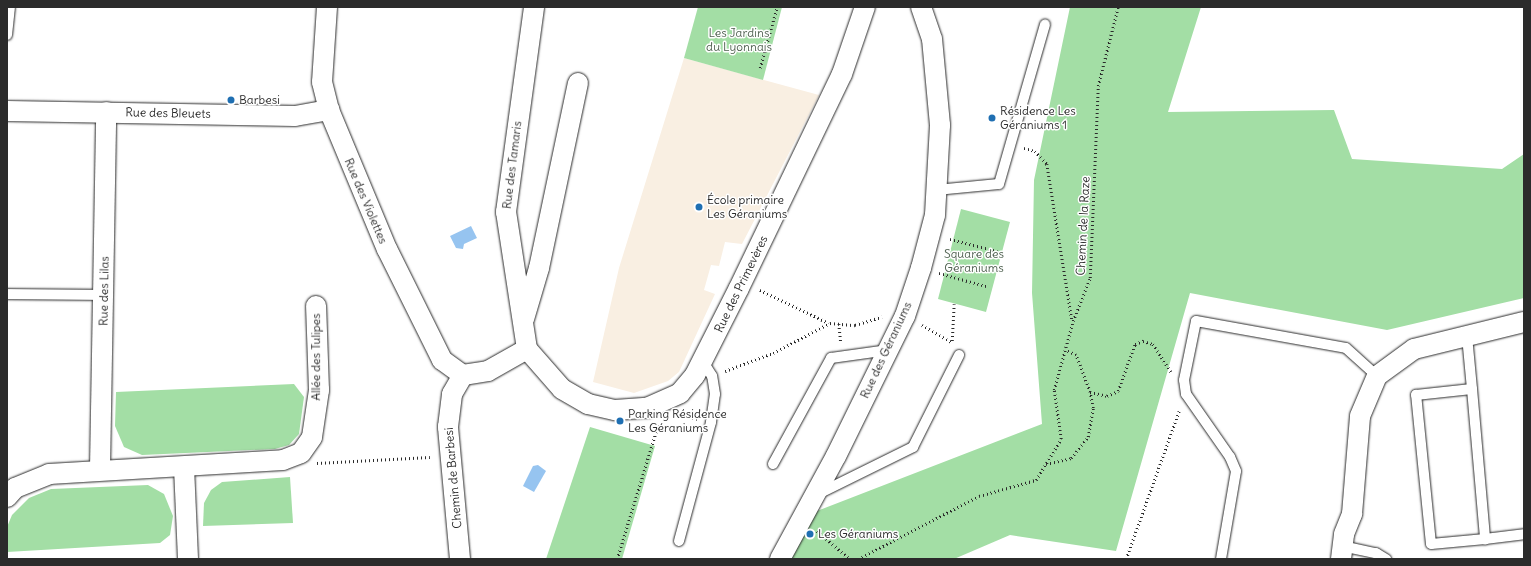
<!DOCTYPE html>
<html>
<head>
<meta charset="utf-8">
<style>
  body { margin:0 }
  #map { position:relative; width:1531px; height:566px; overflow:hidden; background:#fff; font-family:Delius,sans-serif }
  div>[style] { position:absolute }
  .built>* { inset:0; background:#f9efe2 }
  .green>* { inset:0; background:#a3dea5 }
  .water>* { inset:0; background:#96c4f0 }
  .path>* { height:2.5px; margin-top:-1.25px; transform-origin:0; background:repeating-linear-gradient(90deg,#2b2b2b 0 1px,transparent 0 4px) }
  .roads { filter:drop-shadow(0 0 1px #2b2b2b) drop-shadow(0 0 1px #2b2b2b) }
  .service>* { height:10px; margin:-5px; padding:0 5px; transform-origin:5px; border-radius:5px; background:#fff }
  .minor>* { height:20px; margin:-10px; padding:0 10px; transform-origin:10px; border-radius:10px; background:#fff }
  .dots>* { width:11px; height:11px; translate:-50% -50%; box-sizing:border-box; border:2px solid #fff; border-radius:50% }
  span { translate:-50% -50%; white-space:nowrap; text-align:center; line-height:1.15; -webkit-text-stroke:3px #fff; paint-order:stroke }
  .park-label { font-size:12px; color:#4f6150 }
  .poi-label { font-size:12px; color:#2b2b2b }
  .left { translate:0 -50%; text-align:left }
  .street-label { font-size:12px; color:#2b2b2b }
  .frame { position:absolute; inset:0; border:8px solid #2b2b2b; pointer-events:none }
</style>
</head>
<body>
<div id="map">
  <div class="built">
    <div style="clip-path:polygon(684px 58px,819px 95px,742px 244px,725px 242px,719px 266px,711px 265px,704px 290px,715px 294px,679px 372px,668px 381px,634px 393px,593px 382px,619px 268px)"></div>
  </div>
  <div class="green">
    <div style="clip-path:polygon(698px 7px,782px 7px,763px 80px,684px 58px)"></div>
    <div style="clip-path:polygon(1070px 7px,1201px 7px,1168px 112px,1334px 110px,1352px 159px,1502px 169px,1524px 154px,1524px 298px,1387px 330px,1190px 293px,1116px 551px,1010px 535px,954px 559px,791px 559px,817px 511px,1042px 424px,1032px 293px,1034px 180px)"></div>
    <div style="clip-path:polygon(961px 209px,1010px 222px,986px 312px,938px 299px)"></div>
    <div style="clip-path:polygon(294px 384px,304px 397px,299px 434px,289px 445px,275px 449px,142px 455px,124px 447px,115px 426px,116px 392px)"></div>
    <div style="clip-path:polygon(590px 427px,655px 446px,622px 559px,546px 559px)"></div>
    <div style="clip-path:polygon(290px 477px,293px 523px,203px 526px,204px 503px,211px 490px,222px 482px)"></div>
    <div style="clip-path:polygon(148px 485px,164px 494px,173px 516px,170px 535px,160px 543px,7px 552px,7px 527px,12px 515px,29px 498px,51px 489px)"></div>
  </div>
  <div class="water">
    <div style="clip-path:polygon(471px 226px,477px 238px,464px 244px,463px 249px,456px 248px,450px 236px)"></div>
    <div style="clip-path:polygon(538px 465px,546px 471px,534px 492px,523px 486px,533px 466px)"></div>
  </div>
  <div class="path">
    <div style="left:760px;top:68px;width:63px;rotate:-74.4deg"></div>
    <div style="left:1024px;top:148px;width:11px;rotate:15deg"></div>
    <div style="left:1035px;top:151px;width:18px;rotate:47deg"></div>
    <div style="left:1047px;top:164px;width:158px;rotate:80.9deg"></div>
    <div style="left:950px;top:239px;width:49px;rotate:14.3deg"></div>
    <div style="left:939px;top:273px;width:49px;rotate:15.5deg"></div>
    <div style="left:760px;top:290px;width:76px;rotate:25.6deg"></div>
    <div style="left:839px;top:324px;width:18px;rotate:84deg"></div>
    <div style="left:922px;top:325px;width:34px;rotate:30deg"></div>
    <div style="left:952px;top:341px;width:37px;rotate:-87deg"></div>
    <div style="left:725px;top:371px;width:51px;rotate:-20.6deg"></div>
    <div style="left:773px;top:353px;width:64px;rotate:-27.8deg"></div>
    <div style="left:830px;top:323px;width:25px;rotate:5deg"></div>
    <div style="left:855px;top:325px;width:28px;rotate:-17deg"></div>
    <div style="left:1090px;top:392px;width:17px;rotate:13deg"></div>
    <div style="left:1107px;top:396px;width:12px;rotate:-24deg"></div>
    <div style="left:1118px;top:391px;width:50px;rotate:-70.1deg"></div>
    <div style="left:1135px;top:344px;width:9px;rotate:-21deg"></div>
    <div style="left:1143px;top:341px;width:10px;rotate:17deg"></div>
    <div style="left:1153px;top:344px;width:33px;rotate:57deg"></div>
    <div style="left:681px;top:415px;width:17px;rotate:13deg"></div>
    <div style="left:317px;top:463px;width:113px;rotate:-3deg"></div>
    <div style="left:1046px;top:464px;width:26px;rotate:-13deg"></div>
    <div style="left:1071px;top:458px;width:27px;rotate:-51deg"></div>
    <div style="left:1088px;top:437px;width:29px;rotate:-80deg"></div>
    <div style="left:1093px;top:408px;width:16px;rotate:-101deg"></div>
    <div style="left:1090px;top:392px;width:40px;rotate:-111deg"></div>
    <div style="left:1076px;top:355px;width:12px;rotate:-156deg"></div>
    <div style="left:817px;top:531px;width:43px;rotate:40.3deg"></div>
    <div style="left:617px;top:559px;width:140px;rotate:-73deg"></div>
    <div style="left:858px;top:559px;width:136px;rotate:-27.5deg"></div>
    <div style="left:979px;top:496px;width:59px;rotate:-15.7deg"></div>
    <div style="left:1036px;top:480px;width:48px;rotate:-58.6deg"></div>
    <div style="left:1061px;top:439px;width:49px;rotate:-98.1deg"></div>
    <div style="left:1054px;top:390px;width:72px;rotate:-74.6deg"></div>
    <div style="left:1073px;top:321px;width:46px;rotate:-68.4deg"></div>
    <div style="left:1090px;top:278px;width:192px;rotate:-87.6deg"></div>
    <div style="left:1098px;top:86px;width:81px;rotate:-75.8deg"></div>
    <div style="left:1126px;top:559px;width:157px;rotate:-70.3deg"></div>
  </div>
  <div class="roads">
    <div class="service">
      <div style="left:7px;top:35px;width:28px;rotate:-84deg"></div>
      <div style="left:936px;top:190px;width:63px;rotate:-5.4deg"></div>
      <div style="left:999px;top:184px;width:166px;rotate:-73.9deg"></div>
      <div style="left:7px;top:294px;width:97px;rotate:0.6deg"></div>
      <div style="left:1467px;top:336px;width:53px;rotate:84.6deg"></div>
      <div style="left:1472px;top:389px;width:151px;rotate:85deg"></div>
      <div style="left:1485px;top:539px;width:54px;rotate:174.7deg"></div>
      <div style="left:1431px;top:544px;width:150px;rotate:-95.7deg"></div>
      <div style="left:1416px;top:395px;width:56px;rotate:-6.1deg"></div>
      <div style="left:773px;top:464px;width:121px;rotate:-61.3deg"></div>
      <div style="left:831px;top:358px;width:58px;rotate:-8deg"></div>
      <div style="left:820px;top:493px;width:104px;rotate:-26.3deg"></div>
      <div style="left:913px;top:447px;width:103px;rotate:-63.4deg"></div>
      <div style="left:1485px;top:539px;width:39px;rotate:-7deg"></div>
      <div style="left:679px;top:541px;width:123px;rotate:-74.9deg"></div>
      <div style="left:711px;top:422px;width:28px;rotate:-82deg"></div>
      <div style="left:715px;top:394px;width:18px;rotate:-99deg"></div>
      <div style="left:712px;top:376px;width:19px;rotate:-122deg"></div>
      <div style="left:1342px;top:546px;width:35px;rotate:12deg"></div>
      <div style="left:1376px;top:553px;width:12px;rotate:31deg"></div>
      <div style="left:1221px;top:559px;width:89px;rotate:-80.3deg"></div>
      <div style="left:1236px;top:471px;width:15px;rotate:-113deg"></div>
      <div style="left:1230px;top:457px;width:77px;rotate:-124.9deg"></div>
      <div style="left:1186px;top:394px;width:14px;rotate:-98deg"></div>
      <div style="left:1184px;top:380px;width:60px;rotate:-78.5deg"></div>
      <div style="left:1196px;top:321px;width:152px;rotate:10.2deg"></div>
      <div style="left:1346px;top:348px;width:42px;rotate:42.1deg"></div>
    </div>
    <div class="minor">
      <div style="left:327px;top:7px;width:75px;rotate:93.8deg"></div>
      <div style="left:322px;top:82px;width:29px;rotate:76deg"></div>
      <div style="left:329px;top:110px;width:151px;rotate:67.4deg"></div>
      <div style="left:387px;top:249px;width:124px;rotate:63.6deg"></div>
      <div style="left:442px;top:360px;width:26px;rotate:36deg"></div>
      <div style="left:7px;top:111px;width:288px;rotate:1deg"></div>
      <div style="left:295px;top:116px;width:35px;rotate:-10deg"></div>
      <div style="left:524px;top:319px;width:53px;rotate:-73.6deg"></div>
      <div style="left:539px;top:268px;width:189px;rotate:-78.1deg"></div>
      <div style="left:527px;top:349px;width:53px;rotate:48.8deg"></div>
      <div style="left:562px;top:389px;width:30px;rotate:30deg"></div>
      <div style="left:588px;top:404px;width:28px;rotate:13deg"></div>
      <div style="left:615px;top:410px;width:32px;rotate:-4deg"></div>
      <div style="left:647px;top:408px;width:36px;rotate:-24deg"></div>
      <div style="left:680px;top:393px;width:23px;rotate:-50deg"></div>
      <div style="left:695px;top:375px;width:97px;rotate:-63.2deg"></div>
      <div style="left:739px;top:288px;width:237px;rotate:-64.3deg"></div>
      <div style="left:842px;top:74px;width:71px;rotate:-71.1deg"></div>
      <div style="left:463px;top:375px;width:25px;rotate:-9deg"></div>
      <div style="left:488px;top:371px;width:45px;rotate:-29.4deg"></div>
      <div style="left:527px;top:349px;width:139px;rotate:-98.7deg"></div>
      <div style="left:506px;top:212px;width:207px;rotate:-82.2deg"></div>
      <div style="left:184px;top:467px;width:92px;rotate:87.5deg"></div>
      <div style="left:100px;top:469px;width:357px;rotate:-89deg"></div>
      <div style="left:7px;top:497px;width:12px;rotate:-48deg"></div>
      <div style="left:15px;top:488px;width:37px;rotate:-22deg"></div>
      <div style="left:49px;top:474px;width:234px;rotate:-3.4deg"></div>
      <div style="left:283px;top:460px;width:19px;rotate:-21deg"></div>
      <div style="left:301px;top:453px;width:19px;rotate:-55deg"></div>
      <div style="left:312px;top:437px;width:48px;rotate:-81.5deg"></div>
      <div style="left:319px;top:390px;width:84px;rotate:-92deg"></div>
      <div style="left:460px;top:559px;width:133px;rotate:-95.2deg"></div>
      <div style="left:448px;top:427px;width:33px;rotate:-83deg"></div>
      <div style="left:452px;top:394px;width:22px;rotate:-60deg"></div>
      <div style="left:780px;top:559px;width:117px;rotate:-61.5deg"></div>
      <div style="left:836px;top:456px;width:156px;rotate:-63.8deg"></div>
      <div style="left:905px;top:316px;width:51px;rotate:-71.6deg"></div>
      <div style="left:921px;top:268px;width:55px;rotate:-75.2deg"></div>
      <div style="left:935px;top:215px;width:90px;rotate:-86.8deg"></div>
      <div style="left:940px;top:125px;width:86px;rotate:-95.3deg"></div>
      <div style="left:932px;top:39px;width:34px;rotate:-109deg"></div>
      <div style="left:1341px;top:559px;width:25px;rotate:-83deg"></div>
      <div style="left:1344px;top:534px;width:22px;rotate:-68deg"></div>
      <div style="left:1352px;top:514px;width:98px;rotate:-85.3deg"></div>
      <div style="left:1360px;top:416px;width:43px;rotate:-67deg"></div>
      <div style="left:1377px;top:376px;width:46px;rotate:-36.1deg"></div>
      <div style="left:1414px;top:349px;width:113px;rotate:-13.8deg"></div>
    </div>
  </div>
  <div class="dots">
    <div style="left:231px;top:100px;background:#1f6fb2"></div>
    <div style="left:992px;top:118px;background:#1f6fb2"></div>
    <div style="left:699px;top:207px;background:#1f6fb2"></div>
    <div style="left:620px;top:421px;background:#1f6fb2"></div>
    <div style="left:810px;top:534px;background:#1f6fb2"></div>
  </div>
  <div class="park-label">
    <span style="left:739px;top:40px">Les Jardins<br>du Lyonnais</span>
    <span style="left:974px;top:261px">Square des<br>Géraniums</span>
  </div>
  <div class="poi-label">
    <span class="left" style="left:239px;top:100px">Barbesi</span>
    <span class="left" style="left:1000px;top:118px">Résidence Les<br>Géraniums 1</span>
    <span class="left" style="left:707px;top:207px">École primaire<br>Les Géraniums</span>
    <span class="left" style="left:628px;top:421px">Parking Résidence<br>Les Géraniums</span>
    <span class="left" style="left:818px;top:534px">Les Géraniums</span>
  </div>
  <div class="street-label">
    <span style="left:168px;top:113px;rotate:1deg">Rue des Bleuets</span>
    <span style="left:512px;top:165px;rotate:-83deg">Rue des Tamaris</span>
    <span style="left:366px;top:201px;rotate:67deg">Rue des Violettes</span>
    <span style="left:1083px;top:226px;rotate:-87deg">Chemin de la Raze</span>
    <span style="left:741px;top:284px;rotate:-64deg">Rue des Primevères</span>
    <span style="left:104px;top:291px;rotate:-89deg">Rue des Lilas</span>
    <span style="left:886px;top:350px;rotate:-65deg">Rue des Géraniums</span>
    <span style="left:316px;top:357px;rotate:-90deg">Allée des Tulipes</span>
    <span style="left:453px;top:478px;rotate:-95deg">Chemin de Barbesi</span>
  </div>
  <div class="frame"></div>
</div>
</body>
</html>
